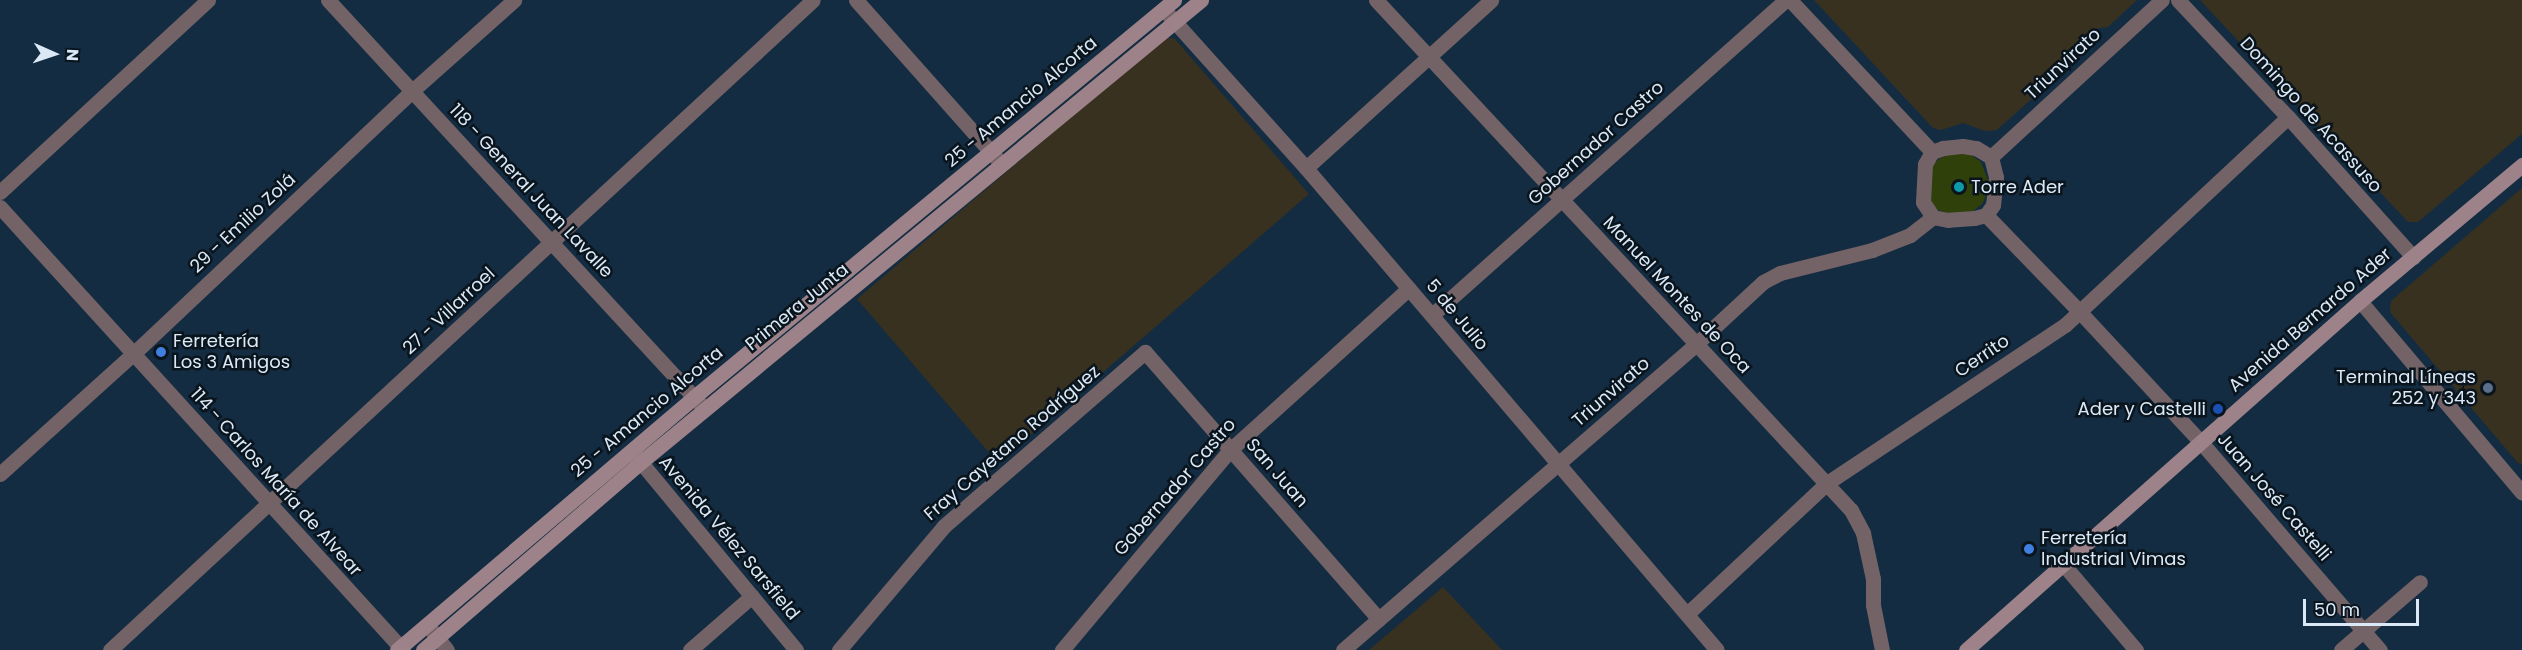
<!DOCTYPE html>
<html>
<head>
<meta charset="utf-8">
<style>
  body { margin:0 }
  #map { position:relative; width:2522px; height:650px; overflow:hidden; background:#142c41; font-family:Poppins,sans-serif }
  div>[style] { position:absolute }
  .industrial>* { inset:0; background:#383120 }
  .green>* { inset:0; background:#30400b }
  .minor>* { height:15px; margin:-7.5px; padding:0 7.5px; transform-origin:7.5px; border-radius:7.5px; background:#736367 }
  .tertiary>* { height:15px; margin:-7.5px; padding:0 7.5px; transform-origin:7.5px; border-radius:7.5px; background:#736367 }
  .secondary>* { height:15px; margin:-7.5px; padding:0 7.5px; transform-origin:7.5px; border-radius:7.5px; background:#9d8389 }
  .dots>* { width:16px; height:16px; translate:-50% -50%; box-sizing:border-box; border:3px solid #09141d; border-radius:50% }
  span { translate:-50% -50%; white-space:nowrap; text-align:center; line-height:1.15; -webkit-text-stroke:5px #09141d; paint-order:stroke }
  .street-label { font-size:18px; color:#dbe9f7 }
  .poi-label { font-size:18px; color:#dbe9f7 }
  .left { translate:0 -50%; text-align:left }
  .right { translate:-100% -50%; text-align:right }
  .north { position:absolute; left:24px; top:24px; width:60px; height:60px; -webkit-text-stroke:4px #09141d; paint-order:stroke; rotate:93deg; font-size:16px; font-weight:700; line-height:24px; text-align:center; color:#dbe9f7 }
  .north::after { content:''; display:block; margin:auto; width:21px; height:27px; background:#dbe9f7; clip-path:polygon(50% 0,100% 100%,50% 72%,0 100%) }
  .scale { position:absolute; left:2303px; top:599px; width:116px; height:27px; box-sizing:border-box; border:3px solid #dbe9f7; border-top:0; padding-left:8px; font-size:18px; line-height:21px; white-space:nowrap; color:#dbe9f7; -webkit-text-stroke:4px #09141d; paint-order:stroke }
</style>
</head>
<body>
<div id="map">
  <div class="industrial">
    <div style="clip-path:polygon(1814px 0,2137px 0,2108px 27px,2094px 29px,2075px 47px,2070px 64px,1997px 130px,1985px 131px,1963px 123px,1941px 130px,1933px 128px)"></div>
    <div style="clip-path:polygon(2200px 0,2522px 0,2522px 134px,2418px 222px,2408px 222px)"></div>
    <div style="clip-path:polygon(1165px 37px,1175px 39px,1309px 194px,998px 463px,857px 299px)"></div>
    <div style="clip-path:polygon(2522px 188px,2522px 464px,2518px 463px,2390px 312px,2391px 301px)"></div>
    <div style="clip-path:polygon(1443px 587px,1502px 650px,1369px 650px)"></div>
  </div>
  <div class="green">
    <div style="clip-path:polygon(1960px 152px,1971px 155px,1981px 162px,1989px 183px,1987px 194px,1982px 204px,1973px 211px,1950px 214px,1938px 210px,1931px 203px,1928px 190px,1931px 167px,1939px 159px,1949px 153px)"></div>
  </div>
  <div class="minor">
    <div style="left:328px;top:0;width:553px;rotate:47.34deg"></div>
    <div style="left:856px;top:0;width:215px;rotate:48.4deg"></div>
    <div style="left:1376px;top:0;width:697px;rotate:47.04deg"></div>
    <div style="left:1851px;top:510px;width:26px;rotate:62deg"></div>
    <div style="left:1863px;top:533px;width:47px;rotate:77.7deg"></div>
    <div style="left:1873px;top:579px;width:26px;rotate:90deg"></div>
    <div style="left:1873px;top:605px;width:46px;rotate:78.7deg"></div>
    <div style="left:1790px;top:0;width:208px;rotate:46.9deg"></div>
    <div style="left:2178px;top:0;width:161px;rotate:46.8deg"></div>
    <div style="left:2288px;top:117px;width:188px;rotate:48.2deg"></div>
    <div style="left:1166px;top:12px;width:210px;rotate:48.1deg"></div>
    <div style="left:1306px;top:168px;width:633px;rotate:49.55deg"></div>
    <div style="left:1963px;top:146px;width:13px;rotate:9deg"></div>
    <div style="left:1976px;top:148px;width:17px;rotate:31deg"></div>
    <div style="left:1991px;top:157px;width:21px;rotate:76deg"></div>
    <div style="left:1996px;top:177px;width:28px;rotate:96deg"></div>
    <div style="left:1993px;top:205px;width:12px;rotate:125deg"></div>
    <div style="left:1986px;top:215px;width:12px;rotate:166deg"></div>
    <div style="left:1974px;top:218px;width:26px;rotate:176deg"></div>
    <div style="left:1948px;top:220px;width:15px;rotate:-169deg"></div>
    <div style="left:1933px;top:217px;width:18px;rotate:-124deg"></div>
    <div style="left:1923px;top:202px;width:38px;rotate:-87deg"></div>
    <div style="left:1925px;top:164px;width:14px;rotate:-60deg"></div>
    <div style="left:1932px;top:152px;width:12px;rotate:-20deg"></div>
    <div style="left:1943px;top:148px;width:20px;rotate:-6deg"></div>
    <div style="left:1991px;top:157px;width:232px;rotate:-42.6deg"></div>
    <div style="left:1306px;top:168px;width:250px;rotate:-42.2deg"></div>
    <div style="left:0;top:192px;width:283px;rotate:-42.7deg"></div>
    <div style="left:0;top:207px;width:599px;rotate:47.71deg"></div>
    <div style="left:1986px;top:215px;width:134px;rotate:45.9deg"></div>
    <div style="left:2079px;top:311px;width:178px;rotate:47.1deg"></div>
    <div style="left:2200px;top:441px;width:276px;rotate:49.3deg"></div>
    <div style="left:2360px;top:301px;width:251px;rotate:49.8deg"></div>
    <div style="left:1432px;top:315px;width:473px;rotate:-41.7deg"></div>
    <div style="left:0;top:474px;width:179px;rotate:-42.1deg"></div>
    <div style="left:133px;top:354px;width:383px;rotate:-43.3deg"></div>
    <div style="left:412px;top:91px;width:137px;rotate:-41.7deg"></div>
    <div style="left:2063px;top:564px;width:113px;rotate:49.7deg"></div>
    <div style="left:1687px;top:614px;width:192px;rotate:-43.1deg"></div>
    <div style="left:1827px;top:483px;width:286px;rotate:-33.6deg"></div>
    <div style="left:2065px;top:325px;width:305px;rotate:-43deg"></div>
    <div style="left:429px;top:627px;width:29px;rotate:52deg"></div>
    <div style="left:110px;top:650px;width:957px;rotate:-42.76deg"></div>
    <div style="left:690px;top:650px;width:82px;rotate:-41.1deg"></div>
    <div style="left:839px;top:650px;width:162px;rotate:-49.7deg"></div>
    <div style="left:944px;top:526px;width:266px;rotate:-40.9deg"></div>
    <div style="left:1145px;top:352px;width:355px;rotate:48.8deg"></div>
    <div style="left:1062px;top:650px;width:261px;rotate:-50deg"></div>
    <div style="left:1230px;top:450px;width:241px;rotate:-42.1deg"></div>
    <div style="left:1343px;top:650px;width:467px;rotate:-40.9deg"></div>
    <div style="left:1696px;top:344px;width:91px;rotate:-42.8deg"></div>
    <div style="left:1763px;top:282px;width:19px;rotate:-28deg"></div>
    <div style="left:1780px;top:273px;width:95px;rotate:-14deg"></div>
    <div style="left:1872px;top:250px;width:41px;rotate:-21.5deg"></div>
    <div style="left:1910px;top:235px;width:29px;rotate:-38deg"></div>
    <div style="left:2341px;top:650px;width:104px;rotate:-40.7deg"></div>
  </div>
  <div class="tertiary">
    <div style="left:634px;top:454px;width:254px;rotate:50.4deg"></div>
  </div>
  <div class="secondary">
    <div style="left:397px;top:650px;width:390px;rotate:-40.4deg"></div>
    <div style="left:694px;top:397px;width:623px;rotate:-39.59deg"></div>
    <div style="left:423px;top:650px;width:288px;rotate:-40.8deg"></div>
    <div style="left:641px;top:462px;width:726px;rotate:-39.52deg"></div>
    <div style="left:1966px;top:650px;width:526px;rotate:-41.53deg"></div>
    <div style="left:2360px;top:301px;width:212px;rotate:-40deg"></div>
  </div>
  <div class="dots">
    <div style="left:1959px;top:187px;background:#0f9aa8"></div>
    <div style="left:161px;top:352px;background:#3f7fe0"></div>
    <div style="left:2488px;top:388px;background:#5c6f8a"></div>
    <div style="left:2218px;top:409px;background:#1a4fb4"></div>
    <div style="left:2029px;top:549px;background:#3f7fe0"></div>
  </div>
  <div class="street-label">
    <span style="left:2063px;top:64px;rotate:-43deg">Triunvirato</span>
    <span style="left:1021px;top:102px;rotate:-40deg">25 - Amancio Alcorta</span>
    <span style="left:2311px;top:115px;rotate:48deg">Domingo de Acassuso</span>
    <span style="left:1596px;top:143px;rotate:-42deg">Gobernador Castro</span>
    <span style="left:531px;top:191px;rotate:47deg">118 - General Juan Lavalle</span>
    <span style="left:243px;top:223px;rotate:-43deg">29 - Emilio Zolá</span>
    <span style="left:1677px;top:295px;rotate:47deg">Manuel Montes de Oca</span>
    <span style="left:797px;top:307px;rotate:-39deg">Primera Junta</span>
    <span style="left:449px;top:311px;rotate:-43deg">27 - Villarroel</span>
    <span style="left:1457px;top:315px;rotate:50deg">5 de Julio</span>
    <span style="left:2310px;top:320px;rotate:-41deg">Avenida Bernardo Ader</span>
    <span style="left:1982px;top:356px;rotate:-34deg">Cerrito</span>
    <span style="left:1611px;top:392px;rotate:-41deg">Triunvirato</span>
    <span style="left:647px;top:412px;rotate:-40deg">25 - Amancio Alcorta</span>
    <span style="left:1012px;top:443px;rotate:-41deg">Fray Cayetano Rodríguez</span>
    <span style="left:1277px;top:473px;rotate:49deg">San Juan</span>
    <span style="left:276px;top:482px;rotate:48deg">114 - Carlos María de Alvear</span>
    <span style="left:1175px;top:487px;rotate:-49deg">Gobernador Castro</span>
    <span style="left:2274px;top:497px;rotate:49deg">Juan José Castelli</span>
    <span style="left:729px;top:538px;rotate:50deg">Avenida Vélez Sarsfield</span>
  </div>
  <div class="poi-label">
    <span class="left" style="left:1971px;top:187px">Torre Ader</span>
    <span class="left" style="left:173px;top:352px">Ferretería<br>Los 3 Amigos</span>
    <span class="right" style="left:2476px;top:388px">Terminal Líneas<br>252 y 343</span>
    <span class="right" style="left:2206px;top:409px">Ader y Castelli</span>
    <span class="left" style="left:2041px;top:549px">Ferretería<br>Industrial Vimas</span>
  </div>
  <div class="north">N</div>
  <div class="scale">50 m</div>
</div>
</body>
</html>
